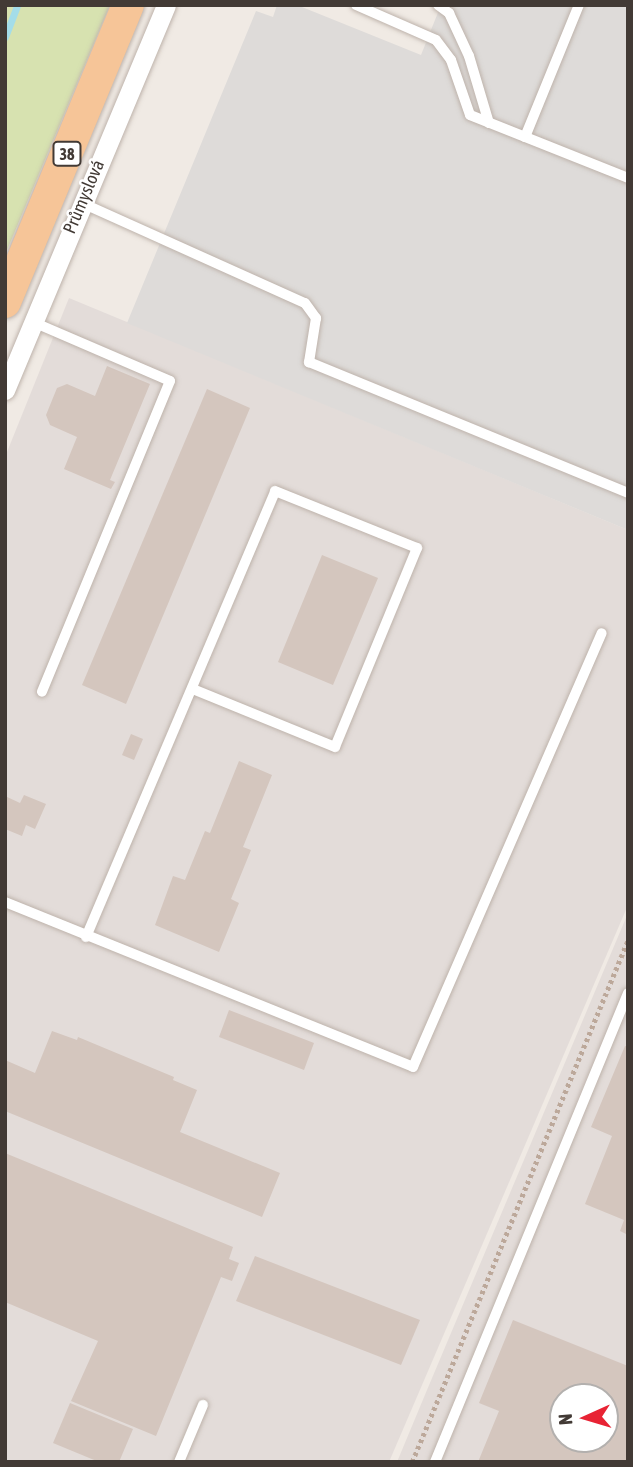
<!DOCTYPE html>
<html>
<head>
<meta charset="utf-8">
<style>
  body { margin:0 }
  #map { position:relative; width:633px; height:1467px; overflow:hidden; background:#f0eae4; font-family:"Asap Condensed",sans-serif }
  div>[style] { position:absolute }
  .industrial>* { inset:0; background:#e3dcd9 }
  .green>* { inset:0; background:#d7e2b0 }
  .parking>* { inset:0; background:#dedbd9 }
  .stream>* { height:7px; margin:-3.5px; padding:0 3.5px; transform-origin:3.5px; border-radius:3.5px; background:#a4dde9 }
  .building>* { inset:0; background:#d4c6be }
  .path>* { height:4.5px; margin-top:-2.25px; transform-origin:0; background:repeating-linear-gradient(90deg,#bca89a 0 3.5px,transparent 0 7px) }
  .roads { filter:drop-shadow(0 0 2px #beb3ab) drop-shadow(0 0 2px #beb3ab) }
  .service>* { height:10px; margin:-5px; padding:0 5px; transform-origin:5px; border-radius:5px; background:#fff }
  .minor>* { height:19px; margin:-9.5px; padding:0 9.5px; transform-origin:9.5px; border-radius:9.5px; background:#fff }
  .primary>* { height:32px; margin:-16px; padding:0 16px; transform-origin:16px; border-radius:16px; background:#f6c598 }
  span { translate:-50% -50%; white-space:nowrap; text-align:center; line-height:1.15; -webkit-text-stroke:5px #fff; paint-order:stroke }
  .shield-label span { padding:2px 5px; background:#fff; border:2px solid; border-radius:5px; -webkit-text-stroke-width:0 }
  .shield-label { font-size:16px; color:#423a35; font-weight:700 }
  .street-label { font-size:18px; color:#423a35 }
  .frame { position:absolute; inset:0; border:7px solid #423a35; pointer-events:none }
  .north { position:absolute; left:549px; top:1383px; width:70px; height:70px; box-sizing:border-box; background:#fff; border:2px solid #b3b0ae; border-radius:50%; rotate:266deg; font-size:19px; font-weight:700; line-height:28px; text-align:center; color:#423a35 }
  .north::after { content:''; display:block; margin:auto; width:24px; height:32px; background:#e82334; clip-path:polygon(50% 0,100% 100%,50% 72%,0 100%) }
</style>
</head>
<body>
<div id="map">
  <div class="industrial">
    <div style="clip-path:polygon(69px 298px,628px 530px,628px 905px,389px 1462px,5px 1462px,5px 457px)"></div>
    <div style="clip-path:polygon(evenodd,628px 913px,628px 1462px,397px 1462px,427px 1390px,628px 913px,563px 1397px,605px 1397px,605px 1439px,563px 1439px,563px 1397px)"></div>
  </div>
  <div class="green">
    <div style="clip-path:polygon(5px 5px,110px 5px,5px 255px)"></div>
  </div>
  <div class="parking">
    <div style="clip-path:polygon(277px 5px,297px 5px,421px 55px,441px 5px,628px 5px,628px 530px,127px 323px,256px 11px,273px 17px)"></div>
  </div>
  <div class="stream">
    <div style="left:5px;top:37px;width:34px;rotate:-69deg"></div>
  </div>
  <div class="building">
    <div style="clip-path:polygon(107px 366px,150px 384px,110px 480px,115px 482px,111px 489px,64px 469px,77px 437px,50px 425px,46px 415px,57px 388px,67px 384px,95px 396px)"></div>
    <div style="clip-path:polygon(207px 389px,250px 408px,126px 704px,82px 685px)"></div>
    <div style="clip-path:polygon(322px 555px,378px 578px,333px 685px,278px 662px)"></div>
    <div style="clip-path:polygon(131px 734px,143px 739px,134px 760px,122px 755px)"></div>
    <div style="clip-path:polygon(239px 761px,272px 775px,243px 847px,251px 850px,231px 899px,239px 903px,219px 952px,155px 925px,173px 876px,185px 880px,205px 831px,210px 833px)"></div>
    <div style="clip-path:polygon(24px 795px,46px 804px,35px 829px,26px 825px,22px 836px,5px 829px,5px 796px,20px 803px)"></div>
    <div style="clip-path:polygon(229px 1010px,314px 1043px,304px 1070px,219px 1037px)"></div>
    <div style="clip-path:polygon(52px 1031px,77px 1040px,78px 1037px,174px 1077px,173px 1080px,197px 1090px,180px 1132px,280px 1173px,262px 1217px,5px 1111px,5px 1060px,35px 1073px)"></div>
    <div style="clip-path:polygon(625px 1046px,628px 1047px,628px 1235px,620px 1231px,624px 1220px,585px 1204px,612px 1136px,591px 1127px)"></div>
    <div style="clip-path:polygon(5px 1153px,233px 1247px,229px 1259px,239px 1263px,232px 1281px,221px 1277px,156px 1436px,71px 1401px,98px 1341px,5px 1302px)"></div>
    <div style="clip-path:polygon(255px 1256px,420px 1320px,401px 1365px,236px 1301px)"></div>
    <div style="clip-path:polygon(evenodd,513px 1320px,628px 1366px,628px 1462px,478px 1462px,499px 1411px,479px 1403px,513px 1320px,563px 1397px,605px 1397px,605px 1439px,563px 1439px,563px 1397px)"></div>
    <div style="clip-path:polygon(70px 1403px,133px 1429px,119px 1462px,99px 1462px,53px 1443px)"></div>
  </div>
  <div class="path">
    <div style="left:412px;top:1462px;width:565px;rotate:-67.52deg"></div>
  </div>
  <div class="roads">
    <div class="service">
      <div style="left:356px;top:5px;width:87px;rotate:23.6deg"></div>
      <div style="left:436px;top:40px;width:25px;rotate:53deg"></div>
      <div style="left:451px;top:60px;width:58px;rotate:70.9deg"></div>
      <div style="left:470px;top:115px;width:170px;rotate:21.7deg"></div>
      <div style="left:438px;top:5px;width:14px;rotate:36deg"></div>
      <div style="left:449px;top:13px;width:47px;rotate:65.1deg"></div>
      <div style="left:469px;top:56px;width:70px;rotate:73.4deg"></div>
      <div style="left:525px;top:137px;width:143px;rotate:-67.8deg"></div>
      <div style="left:82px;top:203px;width:244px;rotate:24.2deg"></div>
      <div style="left:305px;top:303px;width:19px;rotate:54deg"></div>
      <div style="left:316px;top:318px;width:45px;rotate:99deg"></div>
      <div style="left:309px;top:362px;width:345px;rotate:22.3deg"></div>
      <div style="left:33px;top:322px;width:149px;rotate:23.3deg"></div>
      <div style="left:170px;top:381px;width:336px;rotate:112.4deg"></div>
      <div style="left:5px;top:902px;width:440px;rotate:22deg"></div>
      <div style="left:413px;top:1067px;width:473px;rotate:-66.5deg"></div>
      <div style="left:86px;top:937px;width:484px;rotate:-67deg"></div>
      <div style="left:275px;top:491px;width:153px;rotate:21.9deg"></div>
      <div style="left:417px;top:548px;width:215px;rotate:112.4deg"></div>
      <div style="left:335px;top:747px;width:153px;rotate:-157.8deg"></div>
      <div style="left:179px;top:1462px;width:62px;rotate:-67.2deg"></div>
      <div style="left:435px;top:1462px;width:507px;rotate:-67.63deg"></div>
    </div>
    <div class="minor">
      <div style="left:5px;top:390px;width:417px;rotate:-67.3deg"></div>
    </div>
    <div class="primary">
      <div style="left:5px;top:302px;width:321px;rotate:-67.5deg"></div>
    </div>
  </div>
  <div class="shield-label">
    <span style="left:67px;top:154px">38</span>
  </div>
  <div class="street-label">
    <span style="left:84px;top:197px;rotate:-67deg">Průmyslová</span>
  </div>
  <div class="frame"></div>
  <div class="north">N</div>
</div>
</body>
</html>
